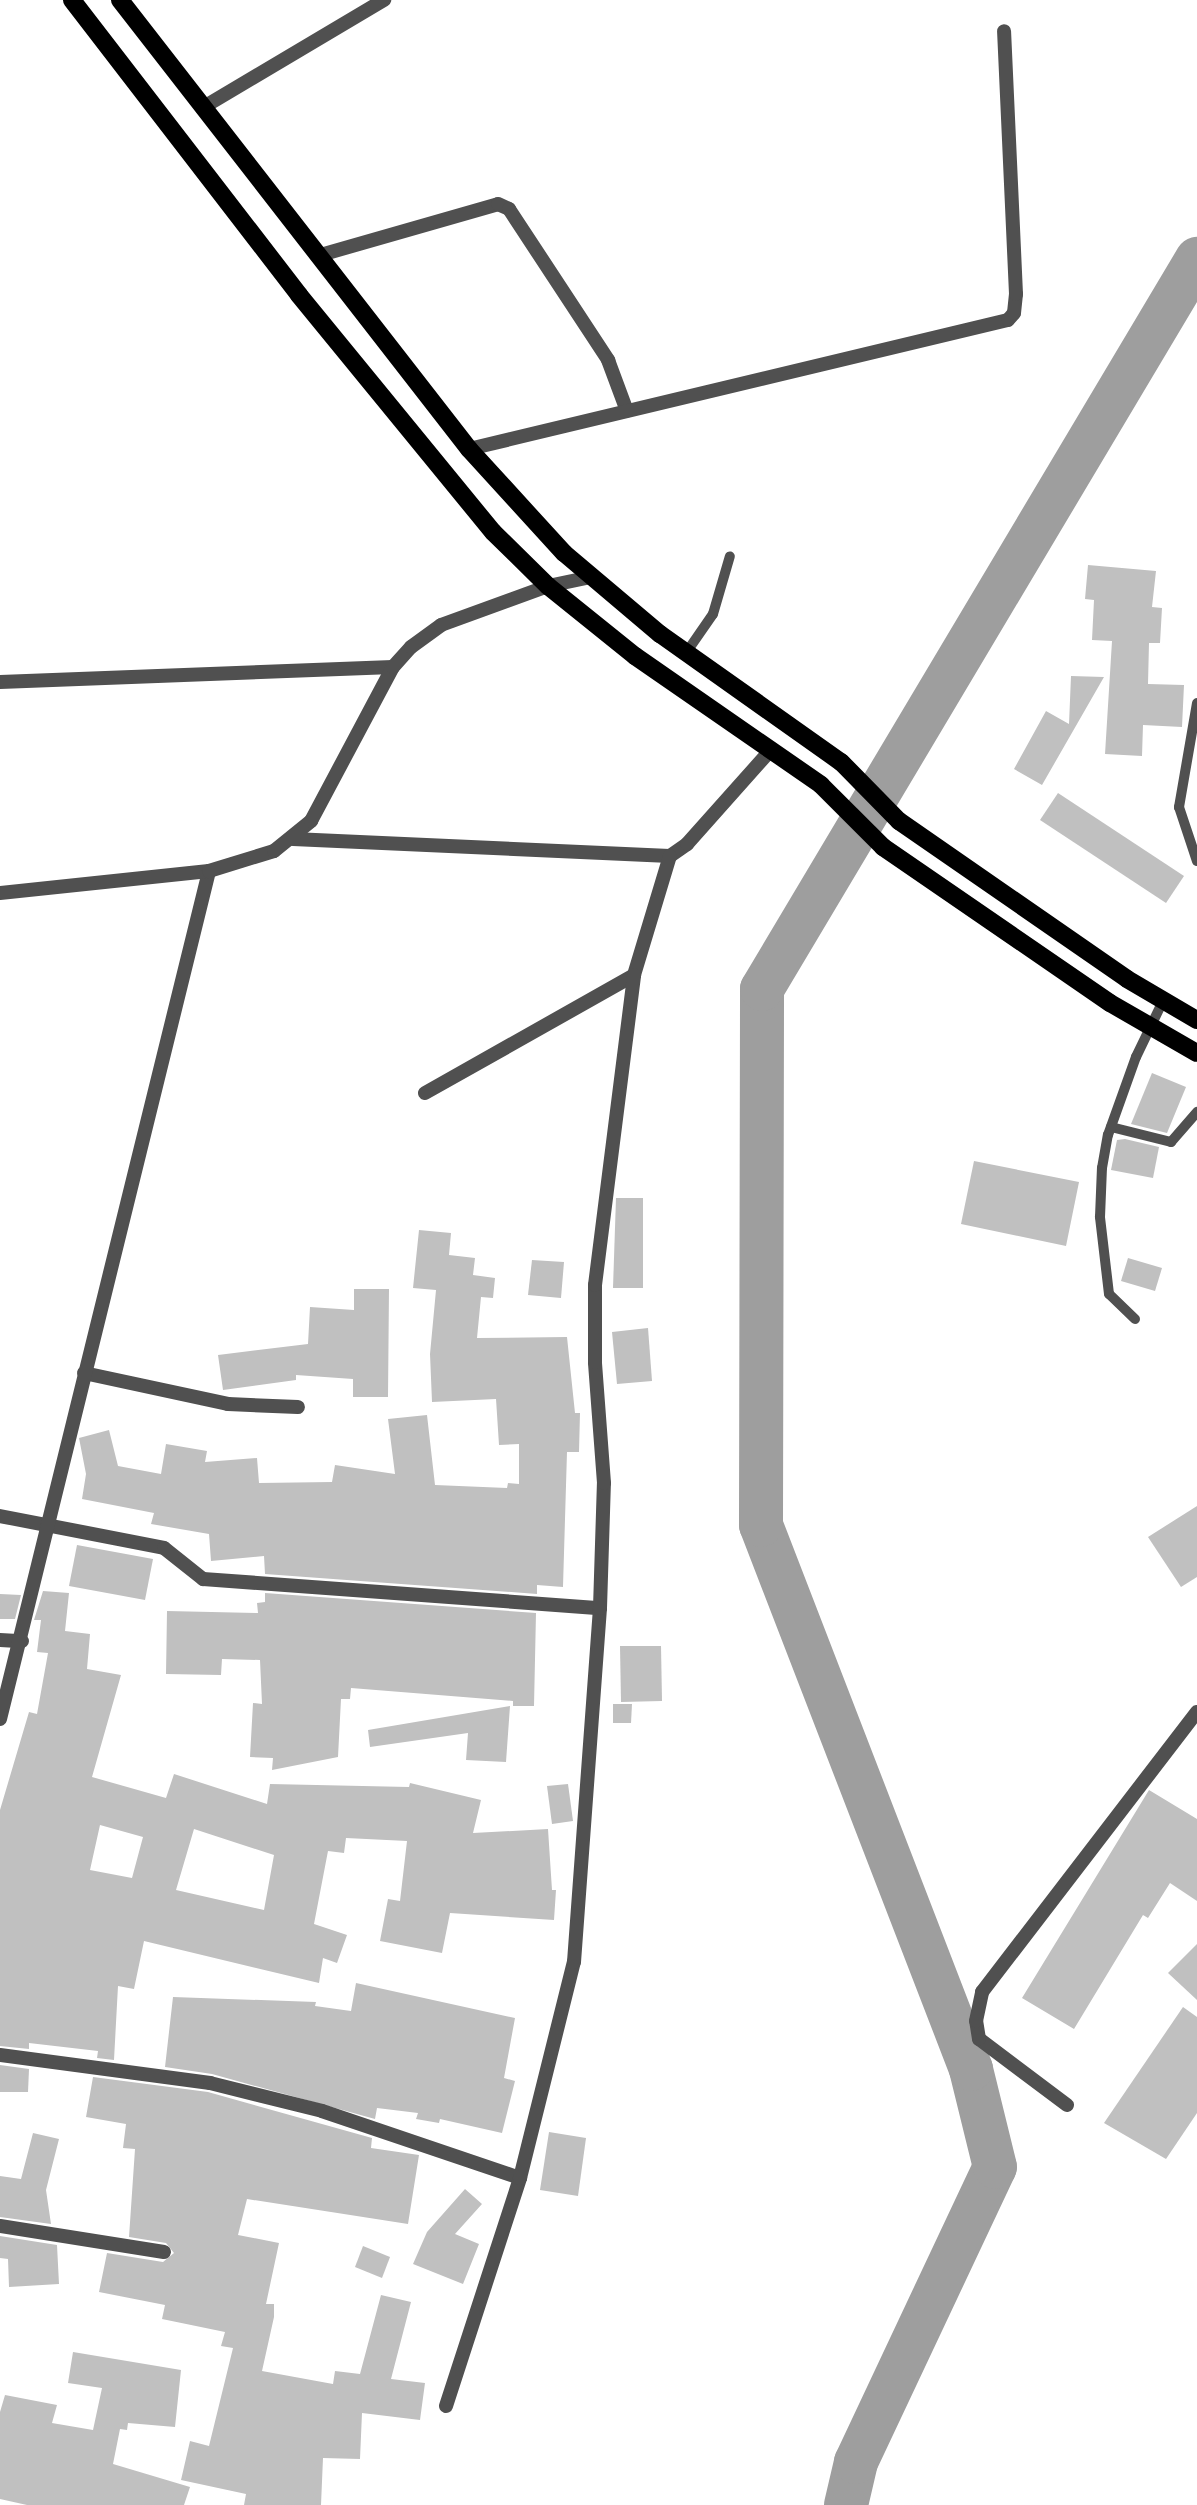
<!DOCTYPE html>
<html>
<head>
<meta charset="utf-8">
<style>
  body { margin:0 }
  #map { position:relative; width:1197px; height:2505px; overflow:hidden; background:#fff; font-family:Commissioner,sans-serif }
  div>[style] { position:absolute }
  .river>* { height:44px; margin:-22px; padding:0 22px; transform-origin:22px; border-radius:22px; background:#9e9e9e }
  .building>* { inset:0; background:#c0c0c0 }
  .service>* { height:10px; margin:-5px; padding:0 5px; transform-origin:5px; border-radius:5px; background:#505050 }
  .minor>* { height:14px; margin:-7px; padding:0 7px; transform-origin:7px; border-radius:7px; background:#505050 }
  .tertiary>* { height:14px; margin:-7px; padding:0 7px; transform-origin:7px; border-radius:7px; background:#505050 }
  .primary>* { height:18px; margin:-9px; padding:0 9px; transform-origin:9px; border-radius:9px; background:#000 }
  span { translate:-50% -50%; white-space:nowrap; text-align:center; line-height:1.15; -webkit-text-stroke:6px #fff; paint-order:stroke }
</style>
</head>
<body>
<div id="map">
  <div class="river">
    <div style="left:846px;top:2505px;width:44px;rotate:-76.9deg"></div>
    <div style="left:856px;top:2462px;width:326px;rotate:-64.8deg"></div>
    <div style="left:995px;top:2167px;width:101px;rotate:-103.8deg"></div>
    <div style="left:971px;top:2069px;width:583px;rotate:-111.11deg"></div>
    <div style="left:761px;top:1525px;width:536px;rotate:-89.89deg"></div>
    <div style="left:762px;top:989px;width:850px;rotate:-59.21deg"></div>
  </div>
  <div class="building">
    <div style="clip-path:polygon(1088px 565px,1156px 571px,1152px 607px,1162px 608px,1160px 643px,1149px 643px,1148px 684px,1184px 685px,1182px 727px,1143px 725px,1142px 756px,1105px 754px,1112px 641px,1092px 640px,1094px 600px,1085px 599px)"></div>
    <div style="clip-path:polygon(1071px 676px,1104px 677px,1042px 785px,1014px 769px,1046px 711px,1069px 724px)"></div>
    <div style="clip-path:polygon(1058px 793px,1184px 876px,1166px 903px,1040px 820px)"></div>
    <div style="clip-path:polygon(1152px 1073px,1186px 1087px,1167px 1133px,1131px 1124px)"></div>
    <div style="clip-path:polygon(1125px 1139px,1159px 1147px,1153px 1178px,1111px 1170px,1117px 1140px)"></div>
    <div style="clip-path:polygon(974px 1161px,1079px 1182px,1066px 1246px,961px 1224px)"></div>
    <div style="clip-path:polygon(616px 1198px,643px 1198px,643px 1288px,613px 1288px)"></div>
    <div style="clip-path:polygon(419px 1230px,451px 1233px,449px 1255px,475px 1258px,473px 1275px,495px 1278px,493px 1298px,481px 1297px,477px 1338px,567px 1337px,575px 1413px,580px 1413px,579px 1452px,567px 1452px,563px 1587px,537px 1585px,537px 1594px,265px 1574px,264px 1556px,211px 1561px,209px 1534px,151px 1524px,154px 1513px,82px 1499px,86px 1474px,79px 1438px,109px 1430px,118px 1466px,161px 1474px,166px 1444px,207px 1451px,205px 1462px,257px 1458px,259px 1483px,332px 1482px,335px 1465px,395px 1474px,388px 1419px,427px 1415px,435px 1485px,507px 1488px,508px 1483px,519px 1484px,519px 1444px,499px 1445px,496px 1399px,432px 1402px,430px 1354px,436px 1290px,413px 1288px)"></div>
    <div style="clip-path:polygon(1128px 1258px,1162px 1268px,1155px 1291px,1121px 1281px)"></div>
    <div style="clip-path:polygon(532px 1260px,564px 1262px,561px 1298px,528px 1295px)"></div>
    <div style="clip-path:polygon(354px 1289px,389px 1289px,388px 1397px,353px 1397px,353px 1379px,296px 1375px,296px 1380px,223px 1390px,218px 1355px,308px 1344px,310px 1307px,354px 1310px)"></div>
    <div style="clip-path:polygon(648px 1328px,652px 1381px,617px 1384px,612px 1332px)"></div>
    <div style="clip-path:polygon(1197px 1506px,1197px 1577px,1181px 1587px,1148px 1537px)"></div>
    <div style="clip-path:polygon(77px 1545px,153px 1559px,145px 1600px,69px 1586px)"></div>
    <div style="clip-path:polygon(evenodd,43px 1591px,69px 1593px,65px 1631px,90px 1634px,87px 1669px,121px 1675px,92px 1777px,166px 1798px,174px 1774px,267px 1804px,270px 1784px,409px 1787px,410px 1783px,481px 1800px,473px 1833px,548px 1829px,552px 1890px,556px 1890px,554px 1920px,450px 1913px,442px 1953px,380px 1941px,388px 1899px,400px 1901px,407px 1841px,346px 1838px,344px 1853px,328px 1851px,314px 1924px,347px 1935px,337px 1963px,323px 1958px,319px 1983px,144px 1941px,134px 1989px,118px 1986px,114px 2060px,97px 2058px,98px 2051px,29px 2043px,29px 2049px,0 2046px,0 1810px,29px 1712px,37px 1714px,48px 1653px,37px 1652px,41px 1620px,34px 1620px,43px 1591px,100px 1825px,143px 1837px,132px 1878px,90px 1870px,100px 1825px,43px 1591px,194px 1829px,274px 1855px,264px 1910px,176px 1890px,194px 1829px)"></div>
    <div style="clip-path:polygon(265px 1593px,536px 1613px,534px 1706px,513px 1706px,513px 1701px,351px 1688px,350px 1699px,341px 1699px,338px 1757px,272px 1770px,273px 1758px,250px 1757px,253px 1703px,262px 1704px,260px 1660px,222px 1659px,221px 1675px,166px 1674px,167px 1611px,258px 1613px,257px 1603px,265px 1602px)"></div>
    <div style="clip-path:polygon(0 1594px,21px 1595px,15px 1619px,0 1619px)"></div>
    <div style="clip-path:polygon(620px 1646px,661px 1646px,662px 1701px,621px 1702px)"></div>
    <div style="clip-path:polygon(613px 1704px,632px 1704px,631px 1723px,613px 1723px)"></div>
    <div style="clip-path:polygon(510px 1706px,506px 1762px,466px 1760px,468px 1733px,370px 1747px,368px 1730px)"></div>
    <div style="clip-path:polygon(568px 1784px,573px 1821px,552px 1824px,547px 1786px)"></div>
    <div style="clip-path:polygon(1149px 1790px,1197px 1819px,1197px 1901px,1170px 1883px,1148px 1918px,1143px 1915px,1074px 2029px,1022px 1998px)"></div>
    <div style="clip-path:polygon(1197px 1944px,1197px 2000px,1168px 1973px)"></div>
    <div style="clip-path:polygon(356px 1983px,515px 2018px,504px 2078px,515px 2081px,502px 2133px,440px 2119px,439px 2123px,416px 2119px,418px 2113px,377px 2108px,375px 2119px,212px 2074px,165px 2067px,173px 1997px,316px 2002px,315px 2006px,351px 2011px)"></div>
    <div style="clip-path:polygon(1183px 2007px,1197px 2017px,1197px 2113px,1166px 2159px,1104px 2123px)"></div>
    <div style="clip-path:polygon(0 2065px,29px 2069px,28px 2092px,0 2092px)"></div>
    <div style="clip-path:polygon(93px 2077px,208px 2092px,372px 2138px,371px 2148px,419px 2155px,408px 2224px,247px 2199px,238px 2235px,279px 2243px,266px 2304px,274px 2304px,274px 2317px,262px 2371px,333px 2384px,335px 2371px,360px 2374px,381px 2295px,411px 2302px,391px 2379px,425px 2383px,420px 2420px,362px 2413px,360px 2459px,323px 2458px,321px 2505px,244px 2505px,246px 2494px,181px 2480px,190px 2441px,209px 2446px,233px 2348px,221px 2346px,225px 2332px,162px 2319px,165px 2305px,99px 2292px,107px 2253px,163px 2262px,174px 2253px,166px 2243px,129px 2237px,135px 2149px,123px 2148px,126px 2124px,86px 2117px)"></div>
    <div style="clip-path:polygon(549px 2132px,586px 2138px,578px 2196px,540px 2190px)"></div>
    <div style="clip-path:polygon(33px 2133px,59px 2139px,46px 2190px,51px 2224px,0 2217px,0 2176px,21px 2179px)"></div>
    <div style="clip-path:polygon(465px 2189px,482px 2204px,455px 2234px,479px 2244px,463px 2284px,413px 2264px,427px 2232px)"></div>
    <div style="clip-path:polygon(0 2236px,57px 2245px,59px 2284px,9px 2287px,8px 2259px,0 2258px)"></div>
    <div style="clip-path:polygon(363px 2246px,390px 2257px,382px 2278px,355px 2267px)"></div>
    <div style="clip-path:polygon(73px 2352px,181px 2370px,175px 2427px,128px 2423px,127px 2430px,120px 2429px,113px 2464px,190px 2487px,184px 2505px,27px 2505px,0 2499px,0 2412px,5px 2395px,57px 2405px,52px 2423px,93px 2430px,102px 2388px,68px 2383px)"></div>
  </div>
  <div class="service">
    <div style="left:686px;top:653px;width:47px;rotate:-55.3deg"></div>
    <div style="left:713px;top:614px;width:60px;rotate:-73.7deg"></div>
    <div style="left:1197px;top:703px;width:106px;rotate:99.8deg"></div>
    <div style="left:1179px;top:807px;width:57px;rotate:71.6deg"></div>
    <div style="left:1111px;top:1127px;width:62px;rotate:14deg"></div>
    <div style="left:1171px;top:1142px;width:40px;rotate:-49deg"></div>
    <div style="left:1135px;top:1319px;width:36px;rotate:-136deg"></div>
    <div style="left:1109px;top:1294px;width:78px;rotate:-96.7deg"></div>
    <div style="left:1100px;top:1217px;width:49px;rotate:-87.7deg"></div>
    <div style="left:1102px;top:1168px;width:34px;rotate:-80deg"></div>
    <div style="left:1108px;top:1135px;width:83px;rotate:-70.3deg"></div>
    <div style="left:1136px;top:1057px;width:62px;rotate:-64.3deg"></div>
  </div>
  <div class="minor">
    <div style="left:202px;top:108px;width:212px;rotate:-30.7deg"></div>
    <div style="left:317px;top:256px;width:188px;rotate:-16deg"></div>
    <div style="left:498px;top:204px;width:12px;rotate:24deg"></div>
    <div style="left:509px;top:209px;width:181px;rotate:56.7deg"></div>
    <div style="left:608px;top:360px;width:54px;rotate:69.6deg"></div>
    <div style="left:469px;top:449px;width:554px;rotate:-13.46deg"></div>
    <div style="left:1008px;top:320px;width:9px;rotate:-49deg"></div>
    <div style="left:1014px;top:313px;width:19px;rotate:-84deg"></div>
    <div style="left:1016px;top:294px;width:263px;rotate:-92.6deg"></div>
    <div style="left:0;top:682px;width:393px;rotate:-2.2deg"></div>
    <div style="left:293px;top:839px;width:377px;rotate:2.6deg"></div>
    <div style="left:670px;top:856px;width:21px;rotate:-35deg"></div>
    <div style="left:687px;top:844px;width:125px;rotate:-48.3deg"></div>
    <div style="left:425px;top:1093px;width:240px;rotate:-29.4deg"></div>
    <div style="left:634px;top:975px;width:124px;rotate:-73.2deg"></div>
    <div style="left:84px;top:1373px;width:147px;rotate:12.1deg"></div>
    <div style="left:228px;top:1404px;width:70px;rotate:2.5deg"></div>
    <div style="left:0;top:1516px;width:167px;rotate:11deg"></div>
    <div style="left:164px;top:1548px;width:50px;rotate:38.5deg"></div>
    <div style="left:203px;top:1579px;width:398px;rotate:4.2deg"></div>
    <div style="left:0;top:1640px;width:22px;rotate:3deg"></div>
    <div style="left:0;top:1719px;width:873px;rotate:-76.15deg"></div>
    <div style="left:0;top:2055px;width:212px;rotate:7.6deg"></div>
    <div style="left:210px;top:2083px;width:115px;rotate:14deg"></div>
    <div style="left:322px;top:2111px;width:209px;rotate:18.7deg"></div>
    <div style="left:1067px;top:2105px;width:110px;rotate:-143.1deg"></div>
    <div style="left:979px;top:2039px;width:18px;rotate:-99deg"></div>
    <div style="left:976px;top:2021px;width:30px;rotate:-78deg"></div>
    <div style="left:982px;top:1992px;width:353px;rotate:-52.5deg"></div>
    <div style="left:0;top:2226px;width:166px;rotate:9deg"></div>
    <div style="left:446px;top:2406px;width:240px;rotate:-72deg"></div>
    <div style="left:520px;top:2178px;width:223px;rotate:-76deg"></div>
    <div style="left:574px;top:1962px;width:355px;rotate:-85.8deg"></div>
    <div style="left:600px;top:1608px;width:125px;rotate:-88.2deg"></div>
    <div style="left:604px;top:1483px;width:121px;rotate:-94.3deg"></div>
    <div style="left:595px;top:1362px;width:77px;rotate:-90deg"></div>
    <div style="left:595px;top:1285px;width:312px;rotate:-82.8deg"></div>
  </div>
  <div class="tertiary">
    <div style="left:0;top:893px;width:210px;rotate:-6deg"></div>
    <div style="left:209px;top:871px;width:68px;rotate:-17.1deg"></div>
    <div style="left:274px;top:851px;width:48px;rotate:-39deg"></div>
    <div style="left:311px;top:821px;width:174px;rotate:-62deg"></div>
    <div style="left:393px;top:667px;width:27px;rotate:-48deg"></div>
    <div style="left:411px;top:647px;width:37px;rotate:-36deg"></div>
    <div style="left:441px;top:625px;width:114px;rotate:-20deg"></div>
    <div style="left:548px;top:586px;width:44px;rotate:-11.8deg"></div>
  </div>
  <div class="primary">
    <div style="left:72px;top:0;width:372px;rotate:52.4deg"></div>
    <div style="left:299px;top:295px;width:306px;rotate:50.7deg"></div>
    <div style="left:493px;top:532px;width:77px;rotate:44.5deg"></div>
    <div style="left:548px;top:586px;width:112px;rotate:38.8deg"></div>
    <div style="left:635px;top:656px;width:226px;rotate:34.7deg"></div>
    <div style="left:821px;top:785px;width:88px;rotate:45deg"></div>
    <div style="left:883px;top:847px;width:275px;rotate:34.5deg"></div>
    <div style="left:1110px;top:1003px;width:100px;rotate:29.9deg"></div>
    <div style="left:120px;top:0;width:569px;rotate:52.14deg"></div>
    <div style="left:469px;top:449px;width:141px;rotate:47.6deg"></div>
    <div style="left:564px;top:553px;width:126px;rotate:40.2deg"></div>
    <div style="left:660px;top:634px;width:222px;rotate:35.3deg"></div>
    <div style="left:841px;top:762px;width:83px;rotate:45.5deg"></div>
    <div style="left:899px;top:821px;width:277px;rotate:34.7deg"></div>
    <div style="left:1127px;top:979px;width:81px;rotate:30.4deg"></div>
  </div>
</div>
</body>
</html>
